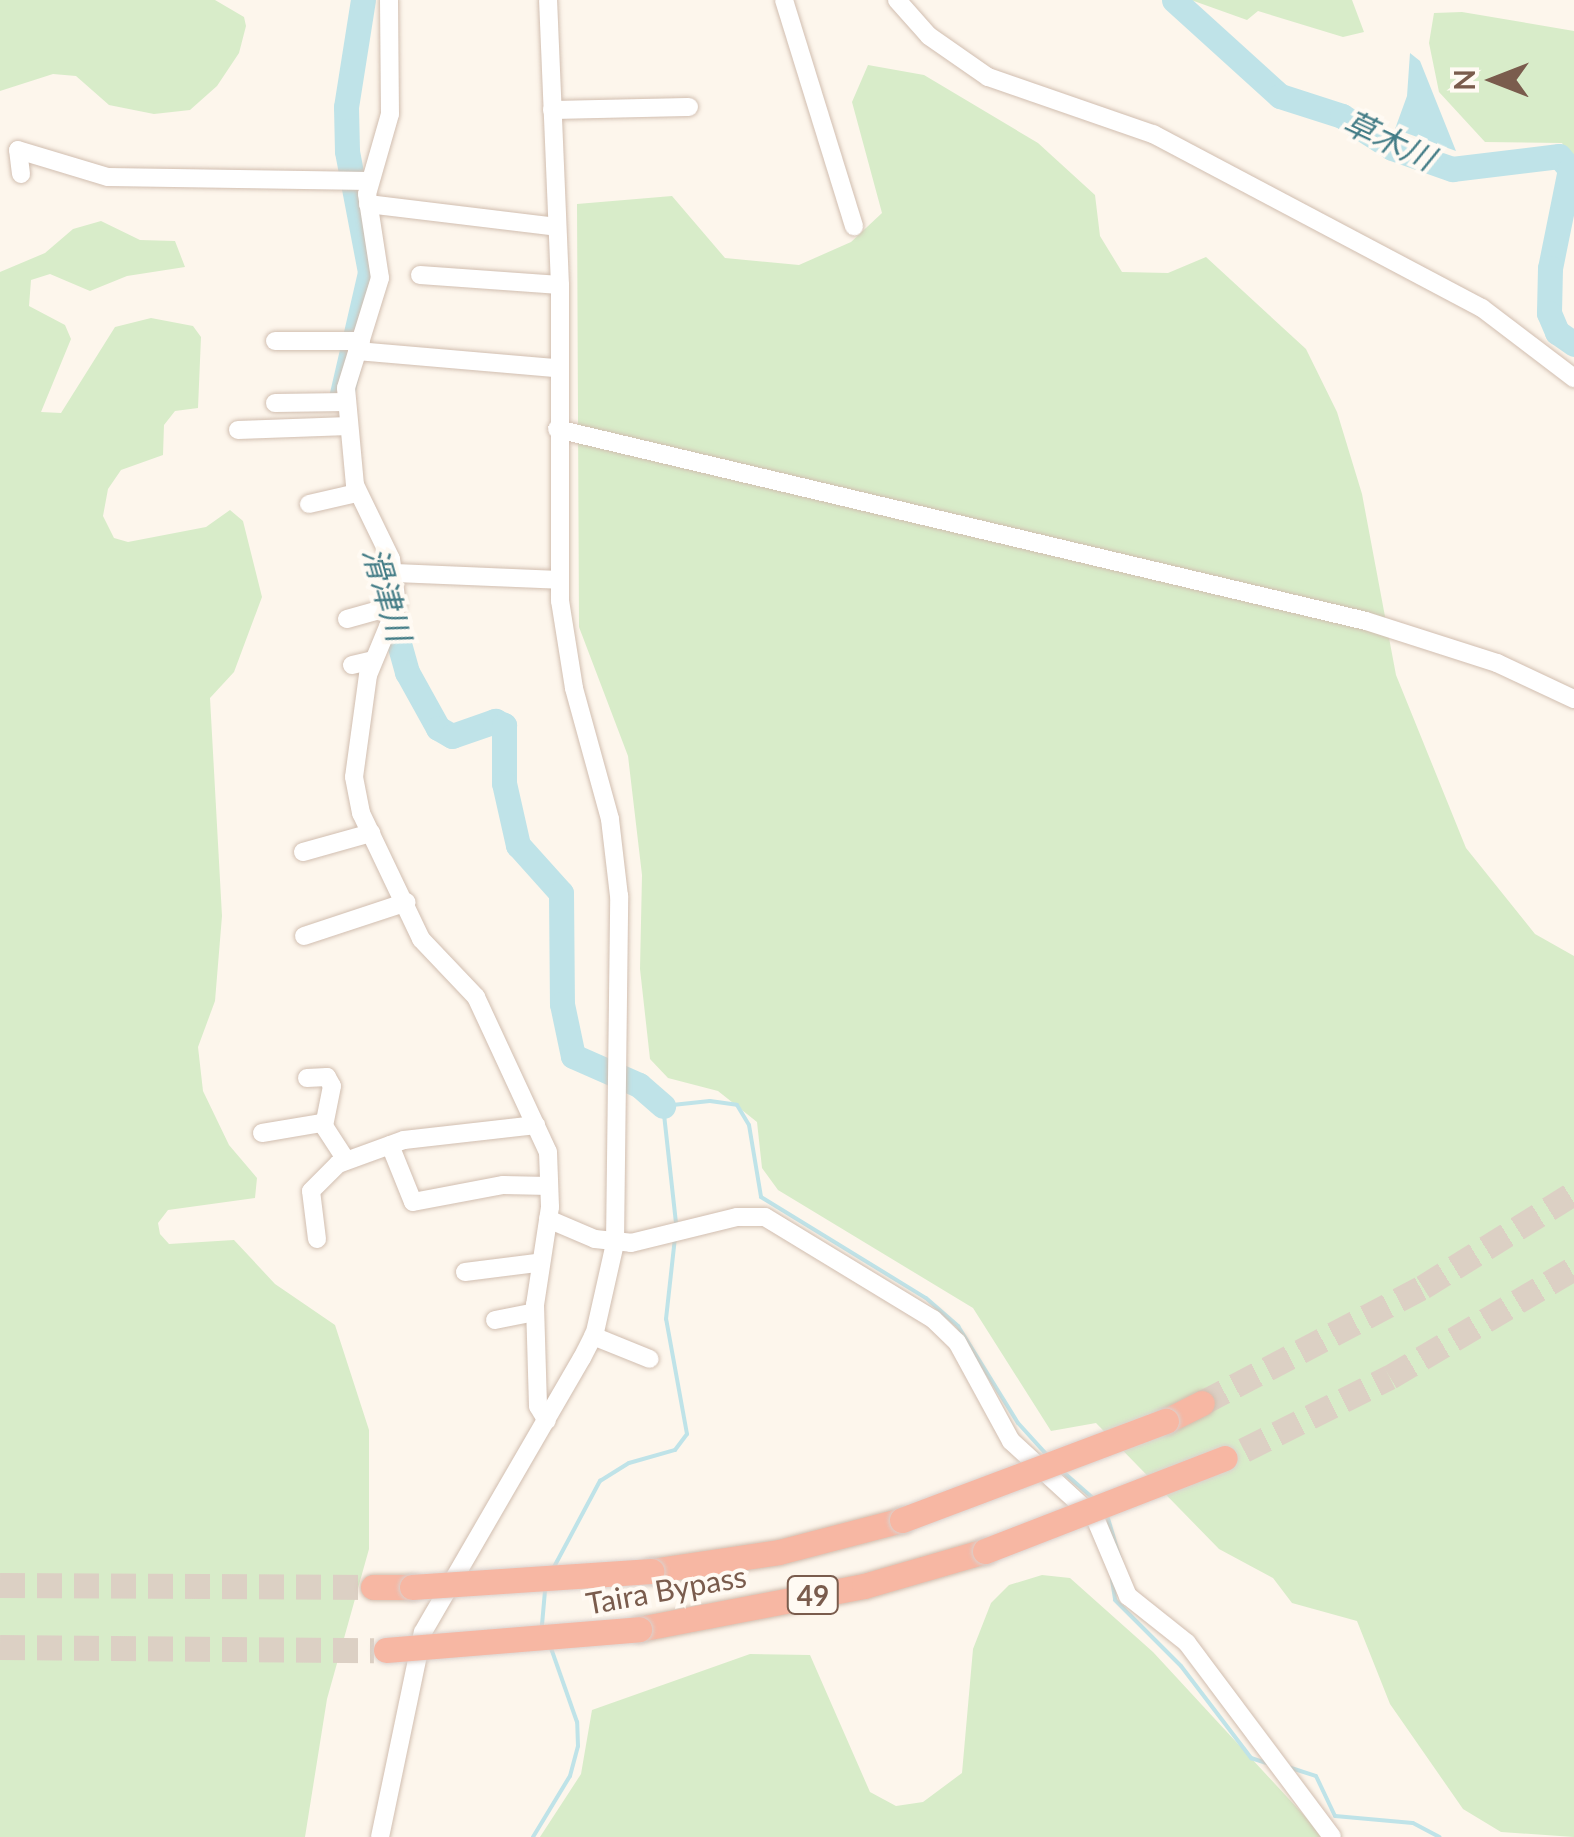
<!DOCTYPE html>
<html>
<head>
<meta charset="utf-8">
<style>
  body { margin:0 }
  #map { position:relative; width:1574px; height:1837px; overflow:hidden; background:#fdf6ec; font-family:Lato,"Noto Sans JP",sans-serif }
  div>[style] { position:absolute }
  .green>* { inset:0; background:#d8ecc9 }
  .water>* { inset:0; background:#bfe3e8 }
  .stream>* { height:4px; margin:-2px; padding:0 2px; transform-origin:2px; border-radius:2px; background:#bfe3e8 }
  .river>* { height:25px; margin:-12.5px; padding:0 12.5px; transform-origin:12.5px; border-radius:12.5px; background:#bfe3e8 }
  .highway-tunnel>* { height:25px; margin-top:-12.5px; transform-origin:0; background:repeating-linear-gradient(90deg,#dcd0c4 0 25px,transparent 0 37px) }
  .roads { filter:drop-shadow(0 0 2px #d1beb0) drop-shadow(0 0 2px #d1beb0) }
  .minor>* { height:18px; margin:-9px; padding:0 9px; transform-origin:9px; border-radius:9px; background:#fff }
  .highway>* { height:25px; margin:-12.5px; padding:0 12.5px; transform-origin:12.5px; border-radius:12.5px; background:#f7b7a3 }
  .bridges { filter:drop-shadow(0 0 2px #dad1cd) drop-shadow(0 0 2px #dad1cd) }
  .highway-bridge>* { height:25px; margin:-12.5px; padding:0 12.5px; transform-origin:12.5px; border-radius:12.5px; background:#f7b7a3 }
  span { translate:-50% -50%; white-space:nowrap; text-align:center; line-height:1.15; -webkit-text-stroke:8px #fffaf3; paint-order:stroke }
  .shield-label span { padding:2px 8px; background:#fffaf3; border:2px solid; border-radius:8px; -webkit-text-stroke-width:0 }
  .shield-label { font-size:28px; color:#7a5c4d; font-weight:700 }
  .street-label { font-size:30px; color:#7a5c4d }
  .water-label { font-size:32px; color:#437c86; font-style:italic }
  .north { position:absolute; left:1444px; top:30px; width:100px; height:100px; -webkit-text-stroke:8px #fffaf3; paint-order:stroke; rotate:270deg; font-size:28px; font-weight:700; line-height:40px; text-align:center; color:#7a5c4d }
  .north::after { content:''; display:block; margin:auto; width:35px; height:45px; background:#7a5c4d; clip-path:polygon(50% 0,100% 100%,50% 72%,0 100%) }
</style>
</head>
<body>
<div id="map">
  <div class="green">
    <div style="clip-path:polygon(0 0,215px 0,244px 17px,246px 26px,239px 53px,217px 86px,190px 110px,154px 114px,109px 105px,76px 76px,53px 74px,0 91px)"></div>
    <div style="clip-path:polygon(1191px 0,1352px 0,1364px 32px,1343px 37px,1258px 11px,1247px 20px)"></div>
    <div style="clip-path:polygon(1462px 12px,1574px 31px,1574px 163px,1562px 143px,1485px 142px,1439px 92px,1429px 43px,1434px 13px)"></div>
    <div style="clip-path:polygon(868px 65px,924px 75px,1038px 143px,1095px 195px,1100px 236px,1122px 272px,1168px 273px,1206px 257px,1306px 349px,1337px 412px,1362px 494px,1396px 675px,1466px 848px,1535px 934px,1574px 956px,1574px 1837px,1501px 1832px,1463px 1809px,1390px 1704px,1357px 1621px,1292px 1603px,1273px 1578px,1219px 1549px,1096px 1423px,1051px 1431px,973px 1308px,778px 1190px,762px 1168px,757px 1122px,718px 1091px,668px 1078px,650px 1059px,640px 969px,642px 875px,628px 756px,579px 627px,577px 204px,672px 196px,725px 258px,799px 265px,851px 242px,882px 213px,852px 102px)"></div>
    <div style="clip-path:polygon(101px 221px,140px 240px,175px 241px,185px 267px,127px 276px,90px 291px,50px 274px,31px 280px,29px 306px,65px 325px,71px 339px,41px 412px,61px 413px,115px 327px,151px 318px,193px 326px,201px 337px,198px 408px,175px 411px,164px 425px,163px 455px,121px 470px,108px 489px,103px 516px,114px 538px,128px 542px,206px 527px,230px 510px,243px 521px,262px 597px,234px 672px,210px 698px,222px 916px,215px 1001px,198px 1047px,203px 1091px,229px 1145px,257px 1178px,255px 1198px,168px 1210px,158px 1223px,160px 1234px,169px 1244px,234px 1240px,275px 1284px,335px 1325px,369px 1430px,369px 1549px,327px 1699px,305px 1837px,0 1837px,0 272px,45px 253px,73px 229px)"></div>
    <div style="clip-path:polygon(1042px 1575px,1070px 1578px,1153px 1652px,1324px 1837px,540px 1837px,581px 1774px,592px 1710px,750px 1654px,810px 1655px,870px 1792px,896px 1806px,923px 1802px,962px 1773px,973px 1649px,991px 1603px,1009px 1585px)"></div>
  </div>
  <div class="water">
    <div style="clip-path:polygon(1410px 53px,1420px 61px,1456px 151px,1395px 129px,1407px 96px)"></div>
  </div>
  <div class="stream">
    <div style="left:676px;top:1223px;width:118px;rotate:-96.3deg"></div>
    <div style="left:663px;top:1106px;width:47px;rotate:-6.1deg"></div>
    <div style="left:710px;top:1101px;width:27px;rotate:8deg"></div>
    <div style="left:737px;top:1105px;width:23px;rotate:59deg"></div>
    <div style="left:749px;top:1125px;width:73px;rotate:80.5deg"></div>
    <div style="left:761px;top:1197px;width:193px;rotate:31.5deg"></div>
    <div style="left:926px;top:1298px;width:43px;rotate:41.2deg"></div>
    <div style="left:958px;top:1326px;width:114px;rotate:58.3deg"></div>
    <div style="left:1018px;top:1423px;width:45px;rotate:47.7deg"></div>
    <div style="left:1061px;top:1470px;width:45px;rotate:41.4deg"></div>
    <div style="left:1107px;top:1515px;width:49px;rotate:73.4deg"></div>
    <div style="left:554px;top:1567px;width:98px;rotate:-61.9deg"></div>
    <div style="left:600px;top:1481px;width:34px;rotate:-32deg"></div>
    <div style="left:629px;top:1463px;width:48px;rotate:-15.8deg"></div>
    <div style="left:675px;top:1450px;width:20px;rotate:-53deg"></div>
    <div style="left:687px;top:1434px;width:117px;rotate:-100.3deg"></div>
    <div style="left:666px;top:1319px;width:81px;rotate:-83.7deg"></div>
    <div style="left:1112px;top:1580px;width:20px;rotate:81deg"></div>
    <div style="left:1115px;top:1600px;width:93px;rotate:45deg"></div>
    <div style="left:1181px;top:1666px;width:116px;rotate:52.7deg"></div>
    <div style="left:1251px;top:1758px;width:19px;rotate:18deg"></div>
    <div style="left:542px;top:1625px;width:35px;rotate:-85deg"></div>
    <div style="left:1288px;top:1767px;width:29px;rotate:18deg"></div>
    <div style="left:1316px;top:1776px;width:44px;rotate:64.6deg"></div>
    <div style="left:1335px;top:1816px;width:78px;rotate:5.1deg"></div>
    <div style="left:1413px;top:1823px;width:30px;rotate:28deg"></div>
    <div style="left:533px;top:1837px;width:71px;rotate:-58.8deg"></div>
    <div style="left:570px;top:1776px;width:31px;rotate:-75deg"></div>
    <div style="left:578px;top:1746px;width:24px;rotate:-92deg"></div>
    <div style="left:577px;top:1722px;width:78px;rotate:-109.4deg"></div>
  </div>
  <div class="river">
    <div style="left:1174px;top:0;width:143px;rotate:42.2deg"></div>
    <div style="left:1280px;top:96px;width:65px;rotate:17.9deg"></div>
    <div style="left:1342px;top:116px;width:59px;rotate:32.6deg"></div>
    <div style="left:1392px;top:148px;width:64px;rotate:19.3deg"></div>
    <div style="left:1452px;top:169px;width:108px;rotate:-6.9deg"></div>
    <div style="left:1559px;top:156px;width:17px;rotate:50deg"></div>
    <div style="left:1570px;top:169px;width:101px;rotate:101.4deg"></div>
    <div style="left:1550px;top:268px;width:45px;rotate:91.3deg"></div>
    <div style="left:1549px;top:313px;width:21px;rotate:67deg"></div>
    <div style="left:1557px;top:332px;width:21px;rotate:35deg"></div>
    <div style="left:341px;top:398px;width:129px;rotate:-77deg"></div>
    <div style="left:370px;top:272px;width:123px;rotate:-100.8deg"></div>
    <div style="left:347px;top:151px;width:44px;rotate:-91.3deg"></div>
    <div style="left:346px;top:107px;width:108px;rotate:-81deg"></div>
    <div style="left:388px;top:604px;width:71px;rotate:74.4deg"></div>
    <div style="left:407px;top:672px;width:64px;rotate:61deg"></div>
    <div style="left:438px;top:728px;width:16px;rotate:30deg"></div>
    <div style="left:452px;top:736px;width:46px;rotate:-19.2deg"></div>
    <div style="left:495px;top:721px;width:10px;rotate:24deg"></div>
    <div style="left:504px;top:725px;width:58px;rotate:90deg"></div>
    <div style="left:504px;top:783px;width:64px;rotate:77.3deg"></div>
    <div style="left:518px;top:845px;width:64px;rotate:48.1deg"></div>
    <div style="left:561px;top:893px;width:111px;rotate:89.5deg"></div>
    <div style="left:562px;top:1004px;width:53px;rotate:78.1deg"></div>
    <div style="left:573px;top:1056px;width:72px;rotate:23.7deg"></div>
    <div style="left:639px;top:1085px;width:32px;rotate:41deg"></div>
  </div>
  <div class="highway-tunnel">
    <div style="left:1202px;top:1403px;width:250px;rotate:-27.7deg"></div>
    <div style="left:1423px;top:1287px;width:178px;rotate:-31.9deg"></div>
    <div style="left:1244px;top:1450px;width:163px;rotate:-26.6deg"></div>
    <div style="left:1390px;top:1377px;width:214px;rotate:-30.6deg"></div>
    <div style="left:0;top:1585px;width:373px;rotate:0.3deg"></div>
    <div style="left:0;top:1647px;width:374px;rotate:0.5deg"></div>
  </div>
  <div class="roads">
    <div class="minor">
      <div style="left:389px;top:0;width:114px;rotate:89.5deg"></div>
      <div style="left:390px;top:114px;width:83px;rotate:106deg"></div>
      <div style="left:367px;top:194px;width:85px;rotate:81.2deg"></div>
      <div style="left:380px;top:278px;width:115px;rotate:107.2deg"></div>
      <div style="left:346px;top:388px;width:97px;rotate:84.7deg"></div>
      <div style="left:355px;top:485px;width:82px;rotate:64.1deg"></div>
      <div style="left:391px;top:559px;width:46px;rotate:82.6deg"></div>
      <div style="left:397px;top:605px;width:76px;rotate:112.5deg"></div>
      <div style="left:368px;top:675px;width:103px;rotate:97.8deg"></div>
      <div style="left:354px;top:777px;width:37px;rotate:79deg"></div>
      <div style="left:361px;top:813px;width:140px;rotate:64.5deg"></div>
      <div style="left:421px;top:939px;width:80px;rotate:46.5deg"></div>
      <div style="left:476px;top:997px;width:171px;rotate:65.1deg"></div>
      <div style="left:548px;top:1152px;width:55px;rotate:87.9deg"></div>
      <div style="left:550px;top:1207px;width:99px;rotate:98.7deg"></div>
      <div style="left:535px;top:1305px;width:101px;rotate:88.3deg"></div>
      <div style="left:538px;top:1406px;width:17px;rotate:59deg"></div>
      <div style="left:784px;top:0;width:237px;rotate:72.8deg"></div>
      <div style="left:897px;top:0;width:48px;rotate:48.4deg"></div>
      <div style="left:929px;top:36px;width:72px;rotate:34.8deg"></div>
      <div style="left:988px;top:77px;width:175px;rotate:19.1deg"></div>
      <div style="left:1153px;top:134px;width:372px;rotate:27.9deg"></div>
      <div style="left:1482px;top:308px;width:116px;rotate:37.3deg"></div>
      <div style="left:552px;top:110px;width:137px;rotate:-1.3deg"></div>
      <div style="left:21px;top:174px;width:24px;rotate:-97deg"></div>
      <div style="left:18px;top:150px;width:94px;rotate:16.7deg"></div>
      <div style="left:108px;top:177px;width:261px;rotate:0.9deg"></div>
      <div style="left:368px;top:204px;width:190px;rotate:6.9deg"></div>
      <div style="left:420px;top:275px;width:140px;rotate:4.1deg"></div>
      <div style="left:275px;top:341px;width:86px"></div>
      <div style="left:357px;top:351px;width:201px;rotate:4.9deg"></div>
      <div style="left:275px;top:403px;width:72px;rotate:-0.8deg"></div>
      <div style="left:557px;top:429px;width:831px;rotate:13.35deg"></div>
      <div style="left:1366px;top:621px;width:138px;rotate:17.8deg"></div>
      <div style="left:1497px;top:663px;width:85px;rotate:25.1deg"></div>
      <div style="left:238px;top:430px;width:111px;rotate:-2.1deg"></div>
      <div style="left:309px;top:504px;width:49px;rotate:-12.9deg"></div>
      <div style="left:395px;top:573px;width:164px;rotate:2.4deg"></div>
      <div style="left:347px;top:619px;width:52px;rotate:-15.6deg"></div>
      <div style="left:352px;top:665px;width:22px;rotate:-13deg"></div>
      <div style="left:303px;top:852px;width:71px;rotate:-15.6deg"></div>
      <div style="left:304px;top:936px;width:108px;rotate:-18.3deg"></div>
      <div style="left:307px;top:1078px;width:20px;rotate:-3deg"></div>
      <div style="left:327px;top:1077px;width:10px;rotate:61deg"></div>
      <div style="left:332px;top:1086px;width:41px;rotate:101.3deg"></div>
      <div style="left:262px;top:1133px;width:61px;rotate:-9.5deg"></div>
      <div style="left:322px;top:1123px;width:44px;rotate:57deg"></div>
      <div style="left:390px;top:1145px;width:61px;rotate:68deg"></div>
      <div style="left:413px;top:1202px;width:92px;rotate:-10.7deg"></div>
      <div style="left:503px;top:1185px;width:46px;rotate:1.2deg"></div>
      <div style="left:548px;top:1219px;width:51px;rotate:23.1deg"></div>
      <div style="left:595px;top:1239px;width:36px;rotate:6deg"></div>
      <div style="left:631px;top:1243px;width:109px;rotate:-13.8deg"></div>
      <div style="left:737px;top:1217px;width:28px"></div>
      <div style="left:765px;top:1217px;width:197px;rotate:31.3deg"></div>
      <div style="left:933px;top:1319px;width:33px;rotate:44deg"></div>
      <div style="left:957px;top:1342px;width:113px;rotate:61.4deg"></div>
      <div style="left:1011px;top:1441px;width:114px;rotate:42.5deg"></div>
      <div style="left:1095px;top:1518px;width:85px;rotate:67.1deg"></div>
      <div style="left:1128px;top:1596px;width:75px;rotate:38.5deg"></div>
      <div style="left:1187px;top:1643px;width:242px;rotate:53.2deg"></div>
      <div style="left:317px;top:1239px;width:48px;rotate:-97.1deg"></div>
      <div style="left:311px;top:1191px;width:38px;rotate:-45deg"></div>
      <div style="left:338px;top:1164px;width:70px;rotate:-20deg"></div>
      <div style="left:404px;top:1140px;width:133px;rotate:-6.5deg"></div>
      <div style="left:465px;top:1272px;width:72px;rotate:-7.2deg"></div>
      <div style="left:495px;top:1320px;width:41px;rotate:-11.3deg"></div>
      <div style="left:593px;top:1336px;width:61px;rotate:22deg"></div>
      <div style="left:380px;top:1837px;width:209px;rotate:-78.2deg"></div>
      <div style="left:423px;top:1632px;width:317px;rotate:-59.9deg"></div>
      <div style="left:582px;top:1358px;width:29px;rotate:-63deg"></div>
      <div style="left:595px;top:1332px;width:91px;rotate:-77.3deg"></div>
      <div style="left:615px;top:1243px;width:347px;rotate:-89.3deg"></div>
      <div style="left:619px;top:896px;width:78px;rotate:-96.7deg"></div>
      <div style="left:610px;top:819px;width:136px;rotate:-105.4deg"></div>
      <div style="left:574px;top:688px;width:88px;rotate:-99.1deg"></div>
      <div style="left:560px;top:601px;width:316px;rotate:-90deg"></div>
      <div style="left:560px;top:285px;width:285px;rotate:-92.4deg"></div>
    </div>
    <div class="highway">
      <div style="left:1166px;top:1421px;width:40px;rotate:-26.6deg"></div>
      <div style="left:651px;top:1571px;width:129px;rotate:-8.4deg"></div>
      <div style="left:779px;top:1552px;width:127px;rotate:-14.6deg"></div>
      <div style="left:373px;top:1587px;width:39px"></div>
      <div style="left:639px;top:1629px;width:229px;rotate:-10.8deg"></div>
      <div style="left:864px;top:1586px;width:126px;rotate:-16.1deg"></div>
    </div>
  </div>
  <div class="bridges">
    <div class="highway-bridge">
      <div style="left:902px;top:1520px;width:282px;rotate:-20.6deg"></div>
      <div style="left:985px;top:1551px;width:257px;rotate:-21.2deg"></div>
      <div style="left:412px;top:1587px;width:240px;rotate:-3.8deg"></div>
      <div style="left:386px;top:1650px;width:254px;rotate:-4.7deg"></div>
    </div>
  </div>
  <div class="shield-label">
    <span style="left:813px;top:1595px">49</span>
  </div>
  <div class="street-label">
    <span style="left:666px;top:1589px;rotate:-10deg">Taira Bypass</span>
  </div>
  <div class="water-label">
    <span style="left:1389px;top:140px;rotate:25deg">草木川</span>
    <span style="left:387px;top:594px;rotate:74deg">滑津川</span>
  </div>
  <div class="north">N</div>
</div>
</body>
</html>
